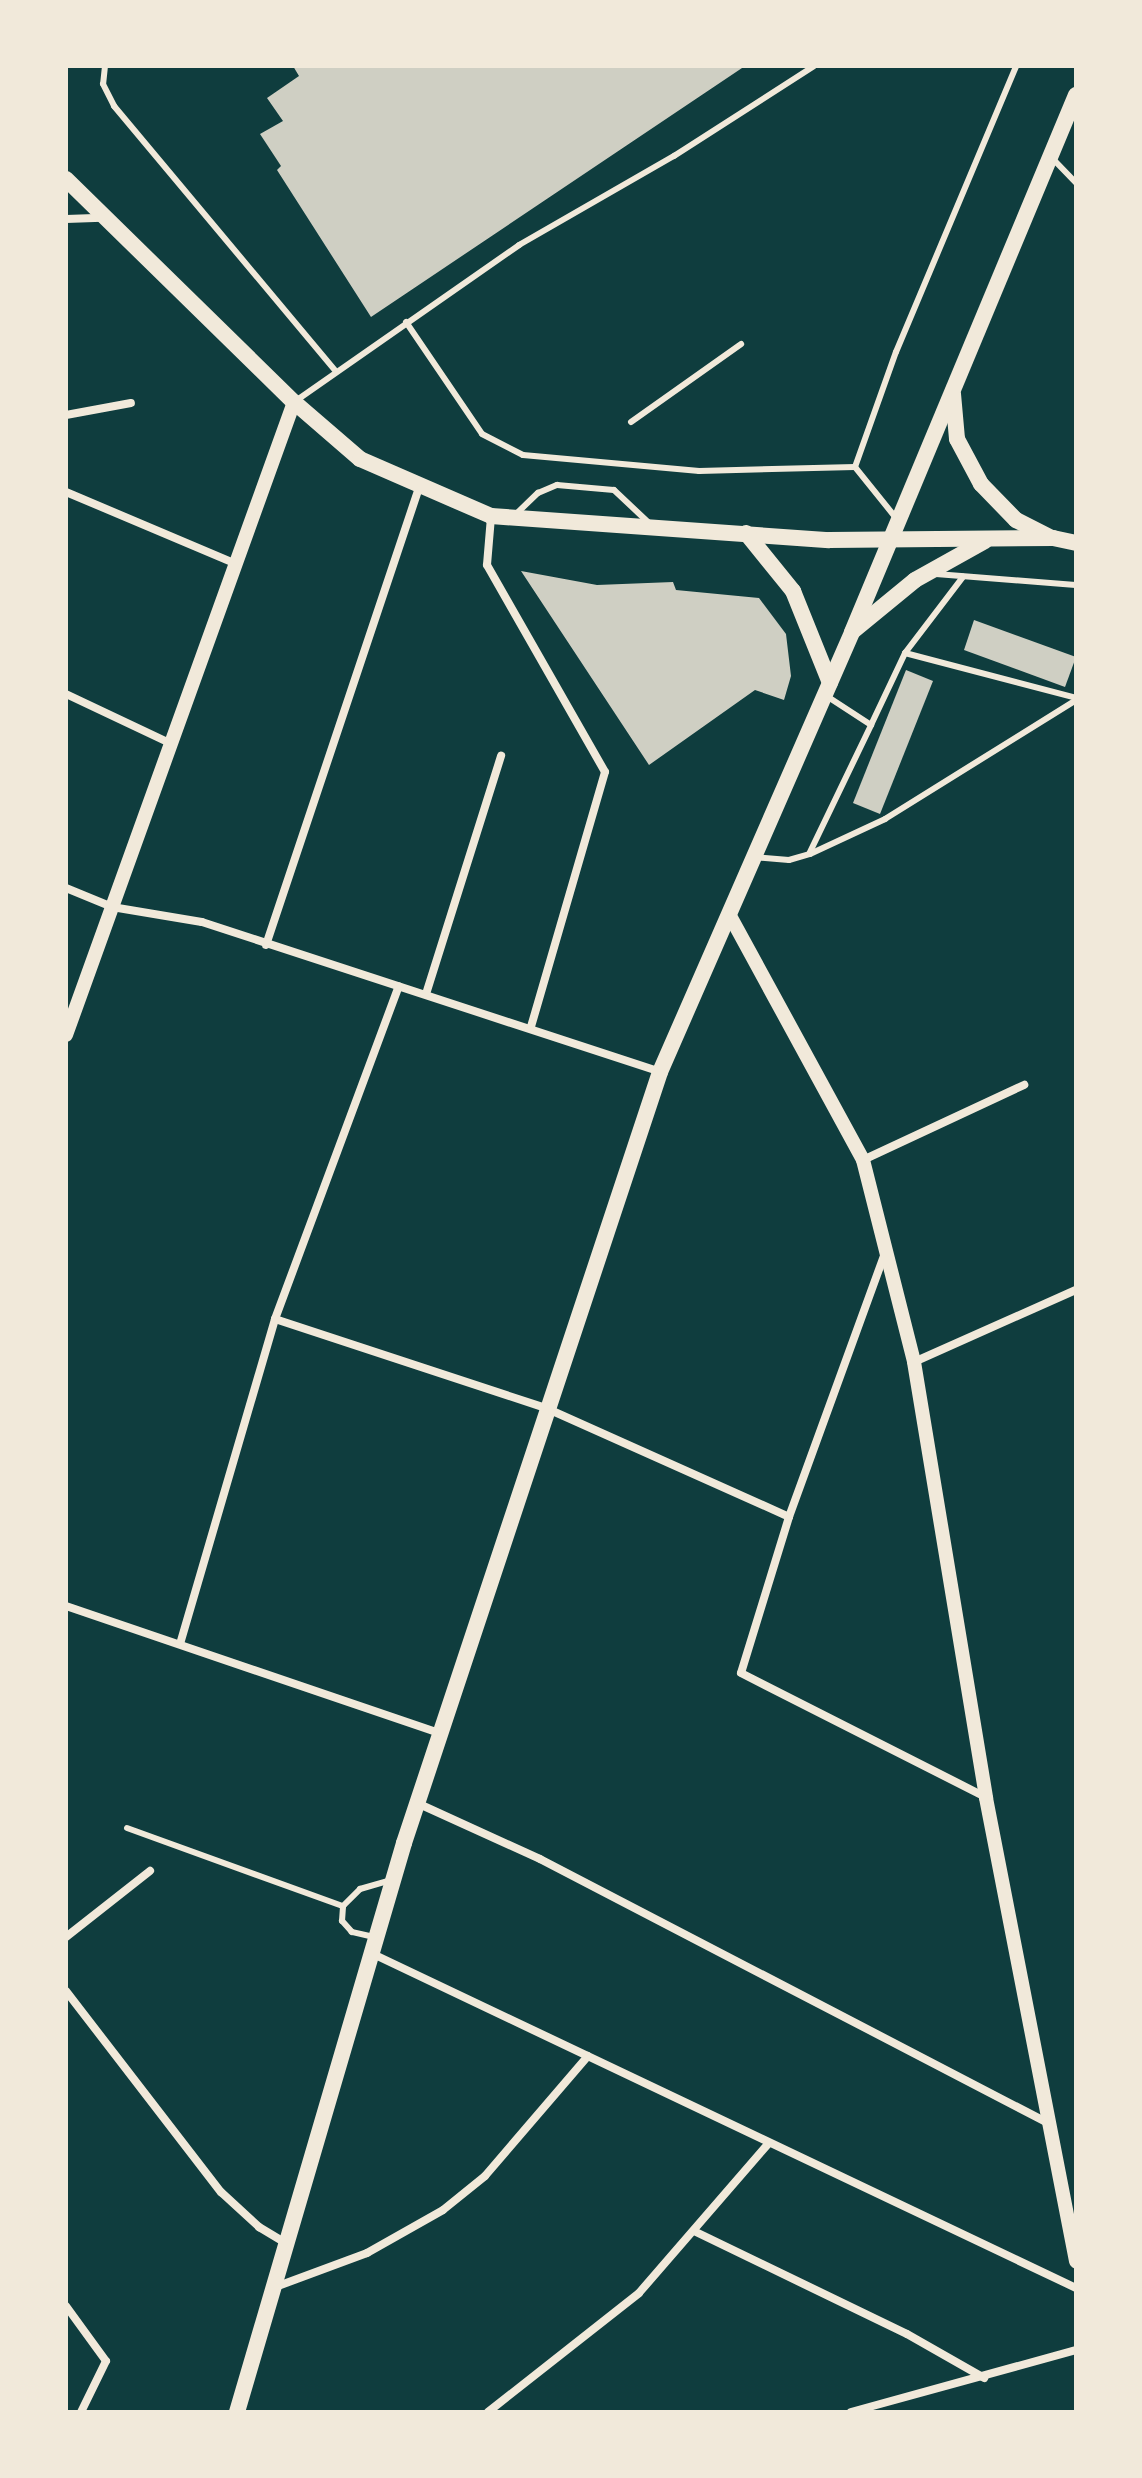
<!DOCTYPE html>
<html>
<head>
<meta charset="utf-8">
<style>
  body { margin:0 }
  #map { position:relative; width:1142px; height:2478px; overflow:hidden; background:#0f3d3e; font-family:"DejaVu Sans",sans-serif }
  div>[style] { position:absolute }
  .building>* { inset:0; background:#cfcfc3 }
  .service>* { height:6px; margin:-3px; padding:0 3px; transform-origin:3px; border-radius:3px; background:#f1e9da }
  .minor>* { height:8px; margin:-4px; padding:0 4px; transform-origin:4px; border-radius:4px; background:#f1e9da }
  .tertiary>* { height:14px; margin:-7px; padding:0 7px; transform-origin:7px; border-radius:7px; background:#f1e9da }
  .secondary>* { height:16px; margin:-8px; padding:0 8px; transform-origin:8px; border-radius:8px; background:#f1e9da }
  span { translate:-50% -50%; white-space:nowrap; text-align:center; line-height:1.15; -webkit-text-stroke:7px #f1e9da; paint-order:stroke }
  .frame { position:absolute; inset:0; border:68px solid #f1e9da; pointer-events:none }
</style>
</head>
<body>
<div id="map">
  <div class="building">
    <div style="clip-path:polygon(293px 66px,745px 66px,371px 317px,277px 170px,281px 166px,260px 134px,283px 121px,267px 98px,299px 76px)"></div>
    <div style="clip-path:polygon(521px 571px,597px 585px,673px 582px,676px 590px,759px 598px,786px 634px,791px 676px,784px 700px,755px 690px,649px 765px)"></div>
    <div style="clip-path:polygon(974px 620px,1076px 657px,1065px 687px,964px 650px)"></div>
    <div style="clip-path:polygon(906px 670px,933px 681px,880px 814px,853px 803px)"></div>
  </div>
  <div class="service">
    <div style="left:105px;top:66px;width:18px;rotate:96deg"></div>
    <div style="left:103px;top:84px;width:25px;rotate:63deg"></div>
    <div style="left:114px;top:106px;width:344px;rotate:50.1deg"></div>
    <div style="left:1053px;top:159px;width:33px;rotate:46deg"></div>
    <div style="left:406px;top:322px;width:135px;rotate:55.8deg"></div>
    <div style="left:482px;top:434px;width:46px;rotate:27.1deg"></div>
    <div style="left:523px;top:455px;width:177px;rotate:5.2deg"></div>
    <div style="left:699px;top:471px;width:156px;rotate:-1.5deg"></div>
    <div style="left:297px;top:400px;width:271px;rotate:-34.9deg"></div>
    <div style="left:519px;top:245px;width:179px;rotate:-29.9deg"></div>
    <div style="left:674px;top:156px;width:166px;rotate:-32.7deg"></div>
    <div style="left:631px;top:422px;width:135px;rotate:-35.3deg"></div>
    <div style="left:515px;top:515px;width:32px;rotate:-44deg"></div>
    <div style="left:538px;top:493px;width:21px;rotate:-23deg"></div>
    <div style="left:557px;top:485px;width:57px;rotate:5deg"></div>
    <div style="left:614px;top:490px;width:47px;rotate:43.3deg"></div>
    <div style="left:896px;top:518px;width:65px;rotate:-128.8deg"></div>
    <div style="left:855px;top:467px;width:122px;rotate:-70.4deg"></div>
    <div style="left:896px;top:352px;width:310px;rotate:-67.2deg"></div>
    <div style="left:936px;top:574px;width:140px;rotate:4.5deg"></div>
    <div style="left:905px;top:653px;width:96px;rotate:-52.7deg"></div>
    <div style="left:825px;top:695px;width:55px;rotate:33.1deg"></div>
    <div style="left:871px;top:725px;width:80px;rotate:-64.7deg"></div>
    <div style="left:905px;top:653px;width:177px;rotate:14.7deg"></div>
    <div style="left:810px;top:852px;width:141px;rotate:-64.3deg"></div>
    <div style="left:754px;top:857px;width:35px;rotate:5deg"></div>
    <div style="left:789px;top:860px;width:22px;rotate:-16deg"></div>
    <div style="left:810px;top:854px;width:83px;rotate:-25deg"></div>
    <div style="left:885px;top:819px;width:225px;rotate:-31.9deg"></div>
    <div style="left:127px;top:1828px;width:230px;rotate:19.9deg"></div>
    <div style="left:374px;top:1937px;width:23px;rotate:-167deg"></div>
    <div style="left:352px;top:1932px;width:15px;rotate:-132deg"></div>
    <div style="left:342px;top:1921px;width:15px;rotate:-86deg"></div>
    <div style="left:343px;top:1906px;width:24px;rotate:-45deg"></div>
    <div style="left:360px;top:1889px;width:32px;rotate:-16deg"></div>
  </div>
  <div class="minor">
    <div style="left:66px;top:219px;width:36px;rotate:-2deg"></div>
    <div style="left:66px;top:415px;width:66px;rotate:-10.5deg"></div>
    <div style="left:66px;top:492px;width:182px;rotate:22.9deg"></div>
    <div style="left:491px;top:517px;width:48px;rotate:94.8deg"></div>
    <div style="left:487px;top:565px;width:238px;rotate:60.3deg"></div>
    <div style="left:605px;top:772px;width:265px;rotate:106.2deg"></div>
    <div style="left:66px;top:694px;width:117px;rotate:25.3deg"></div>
    <div style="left:66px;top:888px;width:50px;rotate:22.4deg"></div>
    <div style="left:112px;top:907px;width:91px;rotate:9.5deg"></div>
    <div style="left:202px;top:922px;width:482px;rotate:18.1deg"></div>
    <div style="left:266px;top:945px;width:485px;rotate:-71.5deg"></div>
    <div style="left:426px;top:994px;width:250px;rotate:-72.5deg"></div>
    <div style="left:863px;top:1160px;width:178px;rotate:-25deg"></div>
    <div style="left:885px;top:1253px;width:281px;rotate:110deg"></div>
    <div style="left:789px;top:1517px;width:163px;rotate:107.1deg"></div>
    <div style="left:741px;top:1673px;width:274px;rotate:26.9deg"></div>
    <div style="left:275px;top:1319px;width:287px;rotate:18.2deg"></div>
    <div style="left:548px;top:1409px;width:264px;rotate:24.1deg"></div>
    <div style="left:914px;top:1362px;width:177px;rotate:-24deg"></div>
    <div style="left:66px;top:1606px;width:395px;rotate:18.8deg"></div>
    <div style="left:180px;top:1644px;width:339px;rotate:-73.7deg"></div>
    <div style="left:275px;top:1319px;width:355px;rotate:-69.6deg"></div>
    <div style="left:417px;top:1803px;width:135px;rotate:24.5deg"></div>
    <div style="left:540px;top:1859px;width:575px;rotate:27.46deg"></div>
    <div style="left:66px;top:1937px;width:107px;rotate:-38.2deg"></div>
    <div style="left:373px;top:1954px;width:778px;rotate:25.41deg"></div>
    <div style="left:66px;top:1991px;width:254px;rotate:52.4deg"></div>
    <div style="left:221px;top:2192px;width:52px;rotate:42.6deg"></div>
    <div style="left:259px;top:2227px;width:33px;rotate:31deg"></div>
    <div style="left:696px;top:2232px;width:234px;rotate:25.8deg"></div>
    <div style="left:907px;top:2334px;width:89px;rotate:29.7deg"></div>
    <div style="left:278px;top:2286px;width:95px;rotate:-20.3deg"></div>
    <div style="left:367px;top:2253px;width:87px;rotate:-29.5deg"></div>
    <div style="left:443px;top:2210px;width:54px;rotate:-39deg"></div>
    <div style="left:485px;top:2176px;width:158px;rotate:-49.4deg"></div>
    <div style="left:66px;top:2306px;width:68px;rotate:54deg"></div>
    <div style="left:106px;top:2361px;width:57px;rotate:116.1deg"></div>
    <div style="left:488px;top:2412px;width:192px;rotate:-38.2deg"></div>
    <div style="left:639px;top:2293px;width:198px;rotate:-49.1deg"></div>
    <div style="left:851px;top:2412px;width:233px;rotate:-15.4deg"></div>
  </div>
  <div class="tertiary">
    <div style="left:729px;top:914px;width:280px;rotate:61.4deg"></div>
    <div style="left:863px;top:1160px;width:208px;rotate:75.8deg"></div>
    <div style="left:914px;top:1362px;width:442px;rotate:80.6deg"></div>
    <div style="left:986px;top:1798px;width:472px;rotate:79deg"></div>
    <div style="left:66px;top:1035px;width:673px;rotate:-70.19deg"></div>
  </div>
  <div class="secondary">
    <div style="left:66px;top:179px;width:319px;rotate:44.4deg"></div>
    <div style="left:294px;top:402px;width:87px;rotate:40.8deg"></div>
    <div style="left:360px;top:459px;width:143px;rotate:23.5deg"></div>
    <div style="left:491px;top:516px;width:339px;rotate:4.1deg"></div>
    <div style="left:829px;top:540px;width:224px;rotate:-0.5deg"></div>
    <div style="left:1053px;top:538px;width:24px;rotate:12deg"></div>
    <div style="left:953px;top:394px;width:45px;rotate:84.9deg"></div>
    <div style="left:957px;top:439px;width:51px;rotate:61.9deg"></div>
    <div style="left:981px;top:484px;width:50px;rotate:45.8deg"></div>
    <div style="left:1016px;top:520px;width:38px;rotate:27deg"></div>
    <div style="left:746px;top:533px;width:75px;rotate:51deg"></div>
    <div style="left:793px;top:591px;width:99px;rotate:68.1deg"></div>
    <div style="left:853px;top:631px;width:80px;rotate:-39.4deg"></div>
    <div style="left:915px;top:580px;width:80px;rotate:-29.1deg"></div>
    <div style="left:237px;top:2412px;width:593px;rotate:-73.64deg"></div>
    <div style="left:404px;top:1843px;width:812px;rotate:-71.63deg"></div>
    <div style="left:660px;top:1072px;width:480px;rotate:-66.4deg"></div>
    <div style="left:852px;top:632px;width:582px;rotate:-67.36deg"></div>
  </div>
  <div class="frame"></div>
</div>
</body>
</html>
